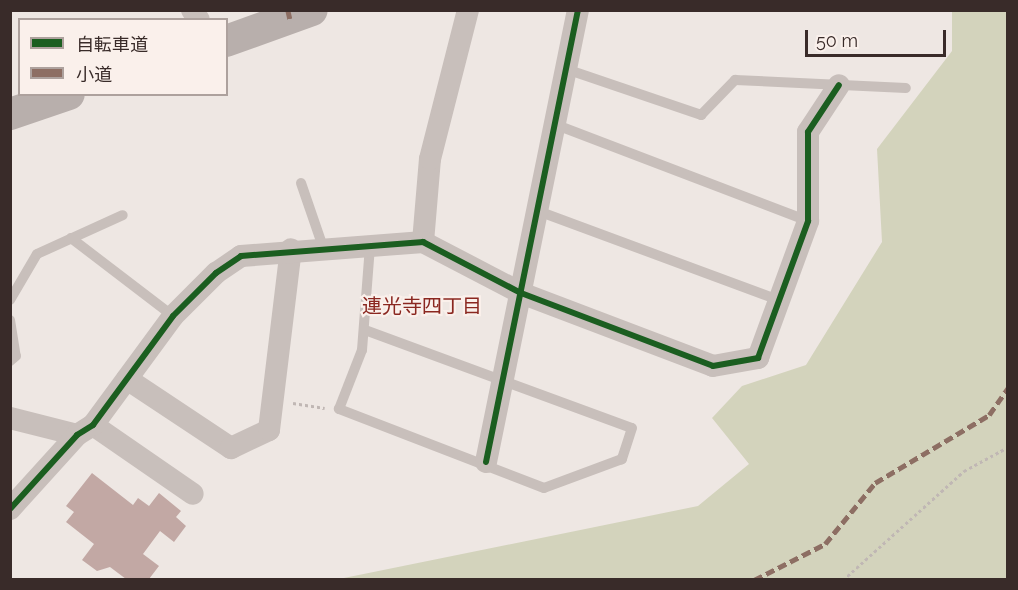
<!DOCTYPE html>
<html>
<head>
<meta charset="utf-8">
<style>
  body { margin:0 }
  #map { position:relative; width:1018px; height:590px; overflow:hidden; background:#eee7e3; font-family:Raleway,"Noto Sans JP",sans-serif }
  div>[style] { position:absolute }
  .green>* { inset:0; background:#d3d3bc }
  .building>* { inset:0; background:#c2a8a4 }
  .path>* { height:3px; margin-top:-1.5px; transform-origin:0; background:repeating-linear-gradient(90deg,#c0b7b4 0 3px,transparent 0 6px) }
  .service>* { height:10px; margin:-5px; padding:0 5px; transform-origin:5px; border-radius:5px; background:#c8bfbb }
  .minor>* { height:22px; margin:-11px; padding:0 11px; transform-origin:11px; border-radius:11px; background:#c8bfbb }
  .secondary>* { height:32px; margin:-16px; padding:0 16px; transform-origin:16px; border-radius:16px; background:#b8afac }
  .quiet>* { height:4.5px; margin-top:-2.25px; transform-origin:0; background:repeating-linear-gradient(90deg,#8d6e63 0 9px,transparent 0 13.5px) }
  .cycleway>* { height:6px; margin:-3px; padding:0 3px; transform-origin:3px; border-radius:3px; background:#1b5e20 }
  span { translate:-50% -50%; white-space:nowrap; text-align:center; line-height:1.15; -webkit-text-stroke:4.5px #faf0eb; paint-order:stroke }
  .neighbourhood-label { font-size:20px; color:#8a2720 }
  .frame { position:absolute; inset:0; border:12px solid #392b29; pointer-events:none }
  .legend { position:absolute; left:18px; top:18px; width:210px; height:78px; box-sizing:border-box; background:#faf0eb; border:2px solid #ada19d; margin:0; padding:8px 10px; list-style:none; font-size:18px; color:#392b29 }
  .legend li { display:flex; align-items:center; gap:12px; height:30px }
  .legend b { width:30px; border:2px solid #ada19d }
  .scale { position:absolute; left:805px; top:30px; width:141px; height:27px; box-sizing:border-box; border:3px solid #392b29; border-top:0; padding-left:8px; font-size:18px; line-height:21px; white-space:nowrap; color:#392b29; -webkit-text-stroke:4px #faf0eb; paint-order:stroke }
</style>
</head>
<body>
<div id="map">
  <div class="green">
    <div style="clip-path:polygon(952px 11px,1007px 11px,1007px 579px,339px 579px,698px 506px,749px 464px,712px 418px,742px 386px,806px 365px,882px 242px,877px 149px,952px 51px)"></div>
  </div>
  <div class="building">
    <div style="clip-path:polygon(92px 473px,133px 505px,138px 498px,149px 506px,159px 493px,181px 511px,176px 517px,186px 526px,174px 542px,160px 531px,143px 554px,159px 566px,149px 579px,126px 579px,110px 567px,97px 571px,82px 560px,94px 544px,66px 522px,74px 512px,66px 506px)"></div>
  </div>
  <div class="path">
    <div style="left:293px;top:403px;width:32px;rotate:9deg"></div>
    <div style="left:843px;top:580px;width:163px;rotate:-42deg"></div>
    <div style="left:964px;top:471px;width:50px;rotate:-28.6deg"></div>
  </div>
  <div class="service">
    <div style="left:566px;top:69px;width:143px;rotate:18.8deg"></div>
    <div style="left:701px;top:115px;width:49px;rotate:-45.8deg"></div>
    <div style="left:735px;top:80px;width:171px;rotate:2.7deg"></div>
    <div style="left:554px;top:124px;width:272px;rotate:20.9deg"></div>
    <div style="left:301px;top:183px;width:68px;rotate:71deg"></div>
    <div style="left:538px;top:211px;width:257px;rotate:20.3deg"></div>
    <div style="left:71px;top:238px;width:128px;rotate:37.4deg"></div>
    <div style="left:10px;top:300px;width:53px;rotate:-59.6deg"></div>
    <div style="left:37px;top:254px;width:94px;rotate:-24.4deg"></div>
    <div style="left:10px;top:320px;width:36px;rotate:81deg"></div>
    <div style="left:16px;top:356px;width:8px;rotate:140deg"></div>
    <div style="left:365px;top:330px;width:284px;rotate:20.2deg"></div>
    <div style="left:632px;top:428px;width:33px;rotate:108deg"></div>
    <div style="left:622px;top:459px;width:83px;rotate:159.6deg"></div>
    <div style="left:544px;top:488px;width:220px;rotate:-158.9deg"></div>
    <div style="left:339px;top:409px;width:63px;rotate:-68.7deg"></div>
    <div style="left:362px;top:350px;width:104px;rotate:-85.6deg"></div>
  </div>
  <div class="minor">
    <div style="left:192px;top:10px;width:12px;rotate:55deg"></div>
    <div style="left:423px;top:242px;width:83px;rotate:-85.2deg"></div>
    <div style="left:430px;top:159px;width:154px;rotate:-75.7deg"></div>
    <div style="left:127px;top:379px;width:125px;rotate:33.6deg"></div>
    <div style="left:231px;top:448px;width:42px;rotate:-25.3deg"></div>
    <div style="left:269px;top:430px;width:182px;rotate:-83.1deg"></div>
    <div style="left:10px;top:418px;width:69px;rotate:14.2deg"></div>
    <div style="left:93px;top:425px;width:121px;rotate:34.6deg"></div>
    <div style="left:486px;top:462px;width:461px;rotate:-78.5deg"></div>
    <div style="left:10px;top:509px;width:100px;rotate:-47.8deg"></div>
    <div style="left:77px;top:435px;width:19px;rotate:-32deg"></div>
    <div style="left:93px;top:425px;width:135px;rotate:-53.7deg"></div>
    <div style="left:173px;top:316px;width:61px;rotate:-45deg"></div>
    <div style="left:216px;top:273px;width:30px;rotate:-34deg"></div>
    <div style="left:241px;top:256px;width:183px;rotate:-4.4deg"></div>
    <div style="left:423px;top:242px;width:110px;rotate:27.5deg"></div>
    <div style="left:521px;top:293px;width:205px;rotate:20.8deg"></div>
    <div style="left:713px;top:366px;width:46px;rotate:-10.1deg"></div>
    <div style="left:758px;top:358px;width:146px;rotate:-69.9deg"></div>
    <div style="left:808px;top:221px;width:89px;rotate:-90deg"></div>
    <div style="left:808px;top:132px;width:56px;rotate:-56.6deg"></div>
  </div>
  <div class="secondary">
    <div style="left:226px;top:41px;width:91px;rotate:-19.8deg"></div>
    <div style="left:10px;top:114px;width:62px;rotate:-18.7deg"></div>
  </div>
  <div class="quiet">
    <div style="left:288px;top:10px;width:9px;rotate:77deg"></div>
    <div style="left:754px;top:580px;width:80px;rotate:-26.9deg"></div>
    <div style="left:825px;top:544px;width:79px;rotate:-50.7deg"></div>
    <div style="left:875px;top:483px;width:133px;rotate:-30.8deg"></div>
    <div style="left:989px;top:415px;width:33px;rotate:-55deg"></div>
  </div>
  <div class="cycleway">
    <div style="left:486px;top:462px;width:461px;rotate:-78.5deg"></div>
    <div style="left:10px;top:509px;width:100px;rotate:-47.8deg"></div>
    <div style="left:77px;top:435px;width:19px;rotate:-32deg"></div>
    <div style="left:93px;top:425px;width:135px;rotate:-53.7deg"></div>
    <div style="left:173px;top:316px;width:61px;rotate:-45deg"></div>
    <div style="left:216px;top:273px;width:30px;rotate:-34deg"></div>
    <div style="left:241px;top:256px;width:183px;rotate:-4.4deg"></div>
    <div style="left:423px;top:242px;width:110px;rotate:27.5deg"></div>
    <div style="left:521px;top:293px;width:205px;rotate:20.8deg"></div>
    <div style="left:713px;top:366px;width:46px;rotate:-10.1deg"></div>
    <div style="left:758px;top:358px;width:146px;rotate:-69.9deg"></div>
    <div style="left:808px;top:221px;width:89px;rotate:-90deg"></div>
    <div style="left:808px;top:132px;width:56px;rotate:-56.6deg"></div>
  </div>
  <div class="neighbourhood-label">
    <span style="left:422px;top:306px">連光寺四丁目</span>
  </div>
  <div class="frame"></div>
  <ul class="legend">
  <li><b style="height:8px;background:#1b5e20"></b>自転車道</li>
  <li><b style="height:8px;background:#8d6e63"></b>小道</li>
  </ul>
  <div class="scale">50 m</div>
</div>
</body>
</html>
